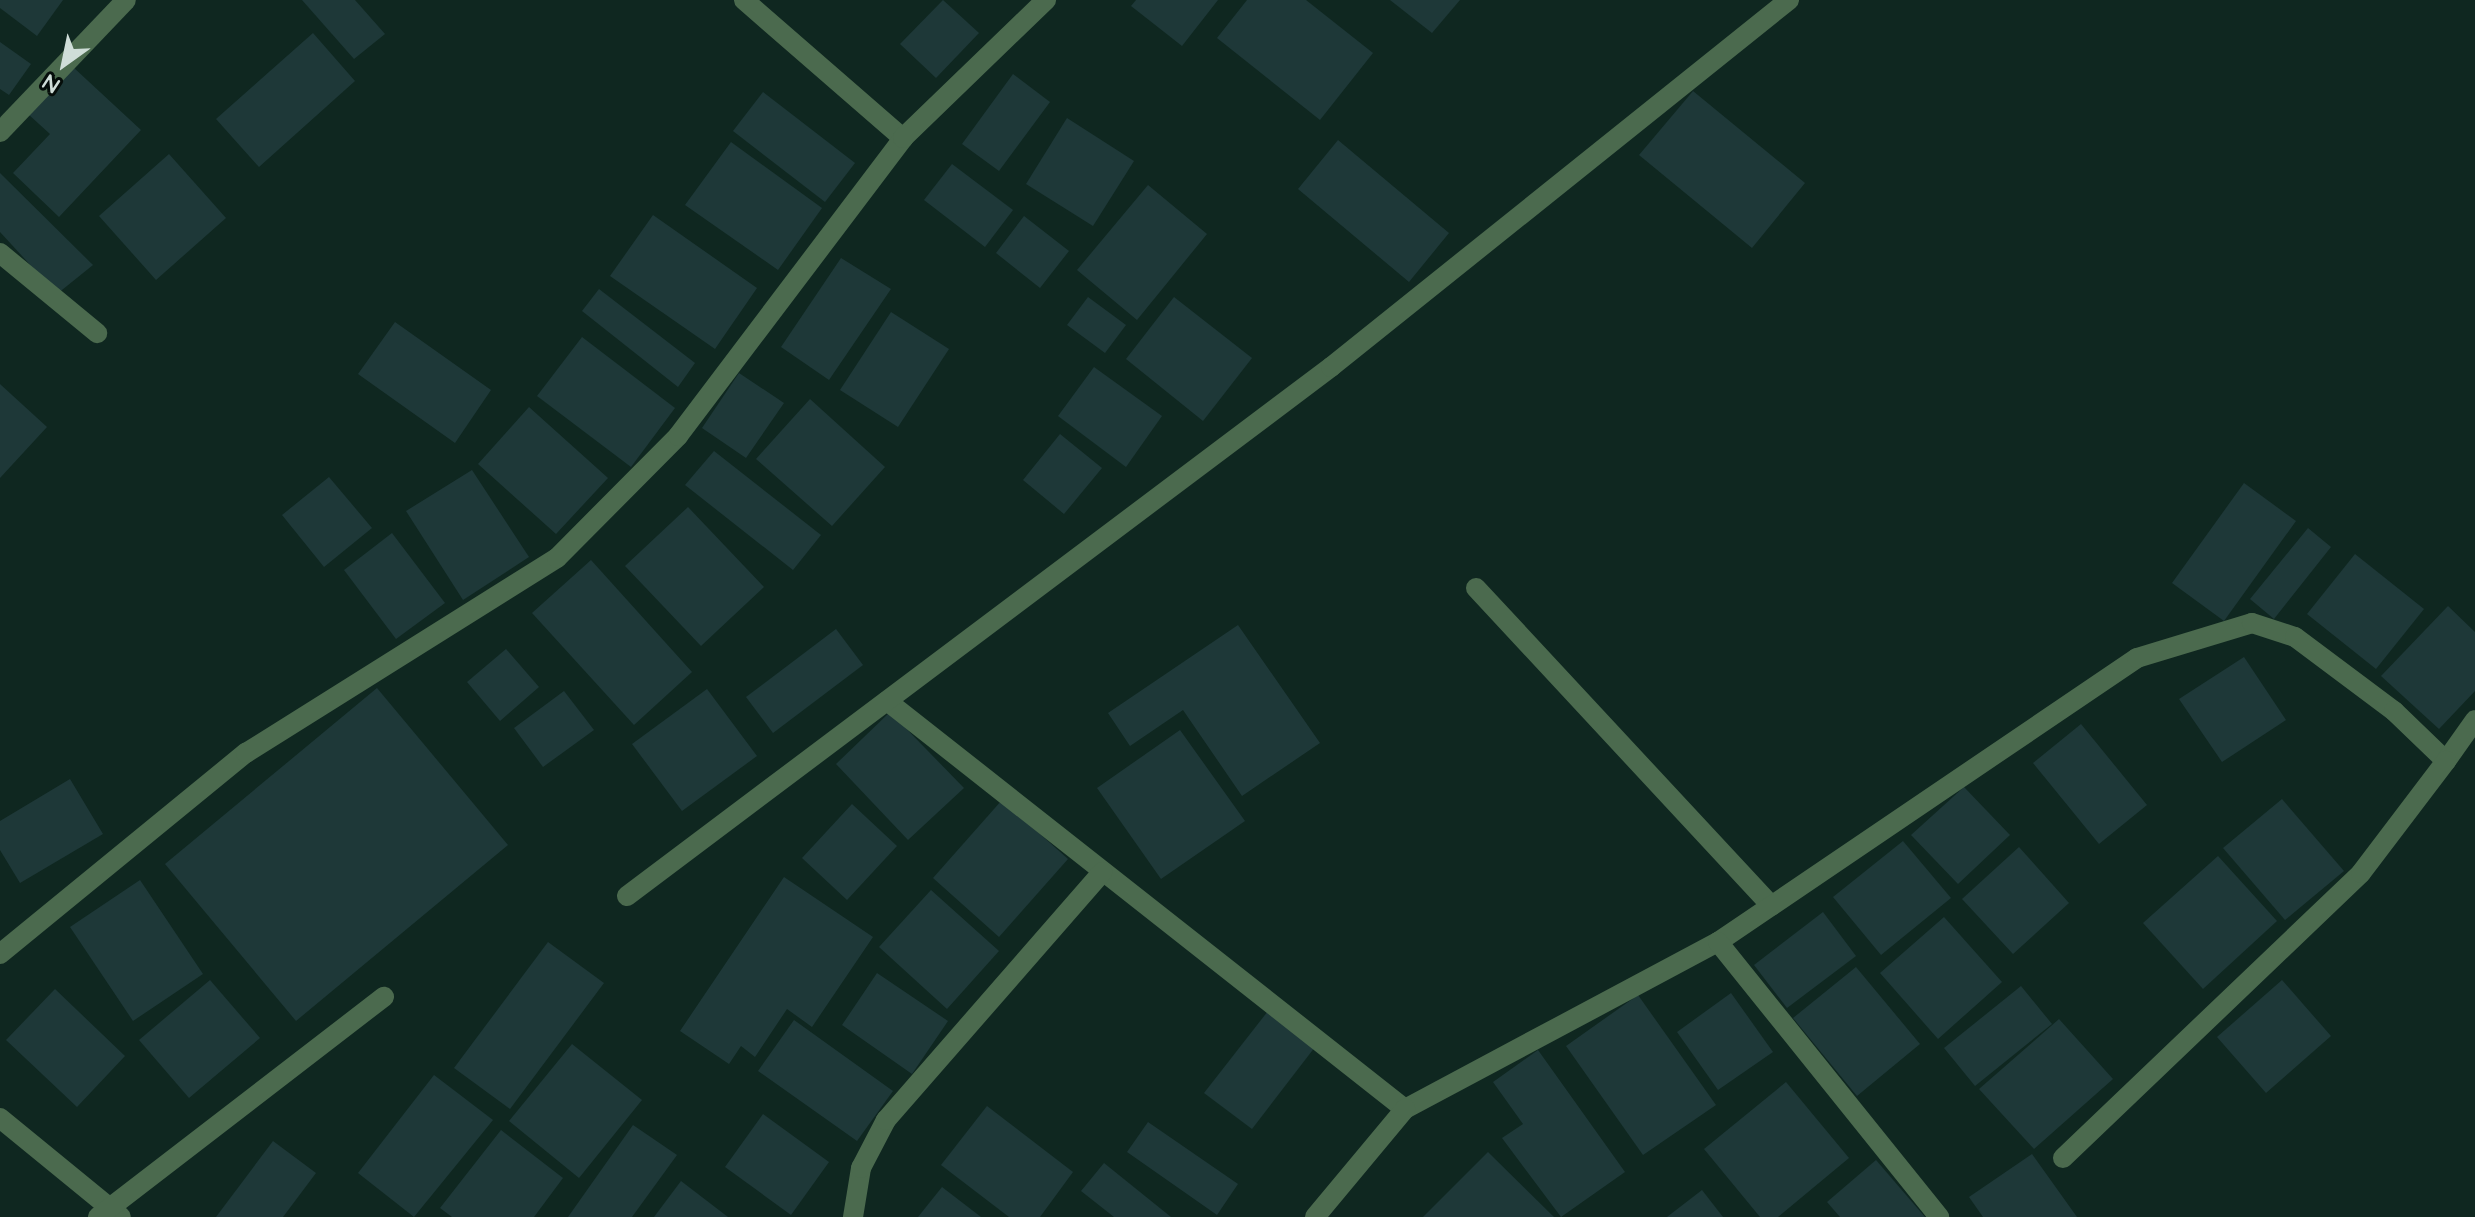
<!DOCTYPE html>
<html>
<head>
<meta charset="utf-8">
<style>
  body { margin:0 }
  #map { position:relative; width:2475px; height:1217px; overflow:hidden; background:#0f2720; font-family:Quicksand,sans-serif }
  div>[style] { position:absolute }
  .building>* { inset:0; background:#1e3838 }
  .lane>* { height:20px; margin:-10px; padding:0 10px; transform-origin:10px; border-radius:10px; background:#4b6a4e }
  .street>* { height:20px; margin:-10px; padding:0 10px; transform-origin:10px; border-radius:10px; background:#4b6a4e }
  span { translate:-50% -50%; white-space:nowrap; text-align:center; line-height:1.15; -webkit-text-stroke:7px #050d0a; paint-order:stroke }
  .north { position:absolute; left:24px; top:24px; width:80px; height:80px; -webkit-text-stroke:6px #050d0a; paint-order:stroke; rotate:213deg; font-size:22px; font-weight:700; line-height:32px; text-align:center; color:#cfddd8 }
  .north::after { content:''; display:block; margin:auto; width:28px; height:36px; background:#cfddd8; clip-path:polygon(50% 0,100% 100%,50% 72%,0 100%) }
</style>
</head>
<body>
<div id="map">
  <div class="building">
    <div style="clip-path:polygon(0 0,63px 0,37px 36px,0 8px)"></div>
    <div style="clip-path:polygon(302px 0,355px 0,385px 34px,354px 59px)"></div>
    <div style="clip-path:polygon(943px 0,979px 33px,936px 78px,900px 44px)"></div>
    <div style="clip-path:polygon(1136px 0,1218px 0,1182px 46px,1131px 6px)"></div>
    <div style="clip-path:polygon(1247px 0,1306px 0,1373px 53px,1320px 120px,1217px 38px)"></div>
    <div style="clip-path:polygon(1390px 0,1460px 0,1432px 33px)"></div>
    <div style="clip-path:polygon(313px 33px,355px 81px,259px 167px,216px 119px)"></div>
    <div style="clip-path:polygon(0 42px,31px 64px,9px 95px,0 89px)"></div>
    <div style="clip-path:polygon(73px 67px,141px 130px,59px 217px,13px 173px,50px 134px,28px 114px)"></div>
    <div style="clip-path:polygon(1013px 74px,1050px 102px,999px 171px,962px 144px)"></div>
    <div style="clip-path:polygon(1693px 91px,1805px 183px,1752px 248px,1639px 155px)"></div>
    <div style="clip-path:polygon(763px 92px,855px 163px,825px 202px,733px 131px)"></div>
    <div style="clip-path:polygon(1067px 118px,1134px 161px,1093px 226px,1026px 184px)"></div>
    <div style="clip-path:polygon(1338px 140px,1449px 233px,1409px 282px,1298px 189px)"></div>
    <div style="clip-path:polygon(731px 142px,822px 208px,778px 270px,685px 205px)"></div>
    <div style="clip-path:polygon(169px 154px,226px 218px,156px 280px,99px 216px)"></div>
    <div style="clip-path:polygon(952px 164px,1013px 210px,985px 247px,924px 200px)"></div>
    <div style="clip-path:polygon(0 173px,93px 265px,57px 294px,0 232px)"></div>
    <div style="clip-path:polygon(1148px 185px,1207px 234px,1137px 320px,1077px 270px)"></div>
    <div style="clip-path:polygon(653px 215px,757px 288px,715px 349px,610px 276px)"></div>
    <div style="clip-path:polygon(1024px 216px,1069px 251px,1040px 288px,996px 253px)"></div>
    <div style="clip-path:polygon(841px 258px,891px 289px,829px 380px,781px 347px)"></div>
    <div style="clip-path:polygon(599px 289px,695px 363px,678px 387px,582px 311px)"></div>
    <div style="clip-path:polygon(1088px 297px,1126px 325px,1105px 353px,1067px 325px)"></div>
    <div style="clip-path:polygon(1174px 297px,1252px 358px,1203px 421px,1126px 359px)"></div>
    <div style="clip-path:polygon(891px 312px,949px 349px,898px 427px,840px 390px)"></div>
    <div style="clip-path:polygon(395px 322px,491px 390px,455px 443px,358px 374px)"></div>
    <div style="clip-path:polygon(582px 337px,675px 408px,631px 467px,537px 396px)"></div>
    <div style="clip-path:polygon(1094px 367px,1162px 416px,1126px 467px,1058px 416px)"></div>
    <div style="clip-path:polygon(739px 373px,784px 403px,746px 458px,702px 428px)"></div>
    <div style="clip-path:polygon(0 384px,47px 427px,0 478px)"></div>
    <div style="clip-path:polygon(810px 399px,885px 467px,832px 526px,756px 459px)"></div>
    <div style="clip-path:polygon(529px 407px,608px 478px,556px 534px,478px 464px)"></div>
    <div style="clip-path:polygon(1060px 434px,1102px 468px,1064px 514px,1023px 480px)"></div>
    <div style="clip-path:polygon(714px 451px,821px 535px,793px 570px,685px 485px)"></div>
    <div style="clip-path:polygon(472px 470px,529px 557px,463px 600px,406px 511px)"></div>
    <div style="clip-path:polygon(329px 477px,372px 528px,324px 567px,282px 515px)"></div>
    <div style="clip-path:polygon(2244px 483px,2296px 521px,2224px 621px,2172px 583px)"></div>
    <div style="clip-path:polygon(688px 507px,764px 587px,701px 646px,625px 566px)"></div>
    <div style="clip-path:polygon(2308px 528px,2331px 547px,2274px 619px,2250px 599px)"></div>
    <div style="clip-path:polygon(392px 533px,445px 603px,396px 639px,344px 570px)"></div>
    <div style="clip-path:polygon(2355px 554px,2424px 609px,2376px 669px,2307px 614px)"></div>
    <div style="clip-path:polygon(591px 560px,692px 672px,634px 725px,532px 613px)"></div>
    <div style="clip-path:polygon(2448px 606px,2475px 632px,2475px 691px,2439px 729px,2381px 676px)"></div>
    <div style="clip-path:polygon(1238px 625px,1320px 743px,1242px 796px,1183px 710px,1130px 746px,1108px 713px)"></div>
    <div style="clip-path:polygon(836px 629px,863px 665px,773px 733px,746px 697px)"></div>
    <div style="clip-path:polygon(506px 649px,539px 687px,500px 721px,467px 682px)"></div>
    <div style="clip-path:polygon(2244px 657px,2286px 720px,2222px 762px,2179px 699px)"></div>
    <div style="clip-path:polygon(377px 688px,508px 845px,296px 1021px,165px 864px)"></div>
    <div style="clip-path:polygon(707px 689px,757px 756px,682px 811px,632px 744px)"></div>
    <div style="clip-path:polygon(564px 691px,594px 730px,543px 767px,514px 728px)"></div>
    <div style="clip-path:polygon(890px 712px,964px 788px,908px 840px,836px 764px)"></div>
    <div style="clip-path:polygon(2081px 724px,2147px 805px,2099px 844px,2033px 763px)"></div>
    <div style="clip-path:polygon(1180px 730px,1245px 821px,1161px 879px,1097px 788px)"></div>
    <div style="clip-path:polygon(70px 779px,103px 834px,20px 883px,0 850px,0 821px)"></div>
    <div style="clip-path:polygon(1964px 787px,2010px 835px,1958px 884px,1911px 835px)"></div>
    <div style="clip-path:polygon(2282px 799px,2344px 871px,2285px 920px,2223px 848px)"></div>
    <div style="clip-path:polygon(1002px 800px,1068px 859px,999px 937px,933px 878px)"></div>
    <div style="clip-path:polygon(852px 804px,897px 846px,847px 900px,802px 858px)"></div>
    <div style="clip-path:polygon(1903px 841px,1951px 898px,1881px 955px,1833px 897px)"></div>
    <div style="clip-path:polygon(2019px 847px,2069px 903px,2013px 954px,1962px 899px)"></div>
    <div style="clip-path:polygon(2218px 856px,2277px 921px,2203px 989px,2143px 923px)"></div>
    <div style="clip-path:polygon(784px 877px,873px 937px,812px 1027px,787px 1009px,755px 1057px,741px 1046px,729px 1064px,680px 1031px)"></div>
    <div style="clip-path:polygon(140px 880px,203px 974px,133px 1021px,70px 927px)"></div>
    <div style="clip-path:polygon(931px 890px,999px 951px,947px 1009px,879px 947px)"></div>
    <div style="clip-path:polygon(1823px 912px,1856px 956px,1787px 1008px,1754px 965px)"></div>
    <div style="clip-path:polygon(1944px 917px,2002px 982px,1938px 1039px,1880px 973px)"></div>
    <div style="clip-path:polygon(548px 942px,604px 983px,510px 1109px,454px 1068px)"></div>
    <div style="clip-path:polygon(1856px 967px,1920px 1044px,1857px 1096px,1793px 1018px)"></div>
    <div style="clip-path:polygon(877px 973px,948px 1021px,912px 1074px,842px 1025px)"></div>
    <div style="clip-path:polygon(210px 980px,260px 1038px,189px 1098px,139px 1040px)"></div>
    <div style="clip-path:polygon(2282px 980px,2331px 1036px,2266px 1093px,2217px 1037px)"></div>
    <div style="clip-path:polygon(2021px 986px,2052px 1024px,1975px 1086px,1944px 1048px)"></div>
    <div style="clip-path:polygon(55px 989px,125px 1056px,77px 1107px,6px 1040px)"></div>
    <div style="clip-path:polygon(1731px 993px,1773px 1052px,1718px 1090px,1677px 1032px)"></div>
    <div style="clip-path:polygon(1638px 995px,1716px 1105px,1643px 1155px,1566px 1046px)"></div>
    <div style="clip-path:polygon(1268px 1011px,1315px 1047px,1252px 1129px,1204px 1093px)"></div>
    <div style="clip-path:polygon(2059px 1019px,2113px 1079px,2034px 1149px,1979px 1089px)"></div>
    <div style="clip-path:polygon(794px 1020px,893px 1091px,857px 1141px,758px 1071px)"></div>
    <div style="clip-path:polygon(572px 1044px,642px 1100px,579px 1178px,509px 1121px)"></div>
    <div style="clip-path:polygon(1538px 1050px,1625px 1172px,1561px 1217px,1502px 1138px,1523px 1124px,1493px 1082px)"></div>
    <div style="clip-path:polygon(434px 1075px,493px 1120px,414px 1217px,358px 1173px)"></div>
    <div style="clip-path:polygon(1786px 1082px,1849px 1158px,1778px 1217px,1760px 1217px,1704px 1149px)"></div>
    <div style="clip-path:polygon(987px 1106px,1073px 1172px,1040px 1217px,1009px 1217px,941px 1165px)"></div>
    <div style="clip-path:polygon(763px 1114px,829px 1162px,791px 1215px,725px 1167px)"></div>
    <div style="clip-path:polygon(1148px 1122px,1238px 1184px,1217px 1215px,1127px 1152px)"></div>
    <div style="clip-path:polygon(633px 1125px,677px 1155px,632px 1217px,568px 1217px)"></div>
    <div style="clip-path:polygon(501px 1130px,563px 1178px,534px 1217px,452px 1217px,440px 1208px)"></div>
    <div style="clip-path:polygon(273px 1141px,316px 1173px,283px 1217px,216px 1217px)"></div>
    <div style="clip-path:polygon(1488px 1152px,1554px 1217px,1423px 1217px)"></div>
    <div style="clip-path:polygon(2032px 1154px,2077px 1217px,1983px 1217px,1969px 1197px)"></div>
    <div style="clip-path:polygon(1876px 1160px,1925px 1217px,1840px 1217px,1827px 1202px)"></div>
    <div style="clip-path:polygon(1104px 1163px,1171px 1217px,1114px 1217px,1081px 1191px)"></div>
    <div style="clip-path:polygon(681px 1181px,728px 1217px,654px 1217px)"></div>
    <div style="clip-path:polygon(942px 1187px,981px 1217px,918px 1217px)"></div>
    <div style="clip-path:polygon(1702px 1190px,1723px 1217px,1667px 1217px)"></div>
  </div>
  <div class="lane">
    <div style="left:0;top:253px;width:126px;rotate:39.5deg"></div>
    <div style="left:1476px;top:588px;width:434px;rotate:47.1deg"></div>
  </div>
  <div class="street">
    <div style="left:744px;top:0;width:211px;rotate:41deg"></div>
    <div style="left:0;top:132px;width:182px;rotate:-46.3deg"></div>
    <div style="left:887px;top:701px;width:659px;rotate:38.23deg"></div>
    <div style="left:1405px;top:1109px;width:355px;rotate:-28.1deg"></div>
    <div style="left:1718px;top:942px;width:506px;rotate:-34.13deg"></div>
    <div style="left:2137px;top:658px;width:120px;rotate:-16.9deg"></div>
    <div style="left:2252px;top:623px;width:45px;rotate:18deg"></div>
    <div style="left:2295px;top:637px;width:124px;rotate:36.8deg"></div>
    <div style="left:2394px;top:711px;width:72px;rotate:43.9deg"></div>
    <div style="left:2446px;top:761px;width:50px;rotate:-54.7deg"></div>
    <div style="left:627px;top:896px;width:881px;rotate:-36.92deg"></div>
    <div style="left:1331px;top:367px;width:587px;rotate:-38.71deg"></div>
    <div style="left:1718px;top:942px;width:353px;rotate:51.2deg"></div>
    <div style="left:0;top:954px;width:318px;rotate:-39.3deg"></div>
    <div style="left:246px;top:753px;width:367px;rotate:-32.1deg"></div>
    <div style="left:557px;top:558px;width:172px;rotate:-45.2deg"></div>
    <div style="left:678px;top:436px;width:373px;rotate:-52.9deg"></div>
    <div style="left:903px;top:138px;width:199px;rotate:-44deg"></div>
    <div style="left:0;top:1118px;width:156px;rotate:39.3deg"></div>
    <div style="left:2063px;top:1158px;width:412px;rotate:-43.7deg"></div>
    <div style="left:2361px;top:873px;width:141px;rotate:-52.8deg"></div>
    <div style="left:98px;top:1217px;width:361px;rotate:-37.6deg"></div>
    <div style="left:853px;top:1217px;width:50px;rotate:-80.7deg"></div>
    <div style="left:861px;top:1168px;width:54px;rotate:-62.5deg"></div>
    <div style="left:886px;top:1120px;width:329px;rotate:-48.9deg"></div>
    <div style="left:1315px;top:1217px;width:141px;rotate:-50.2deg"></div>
  </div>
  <div class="north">N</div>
</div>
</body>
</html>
